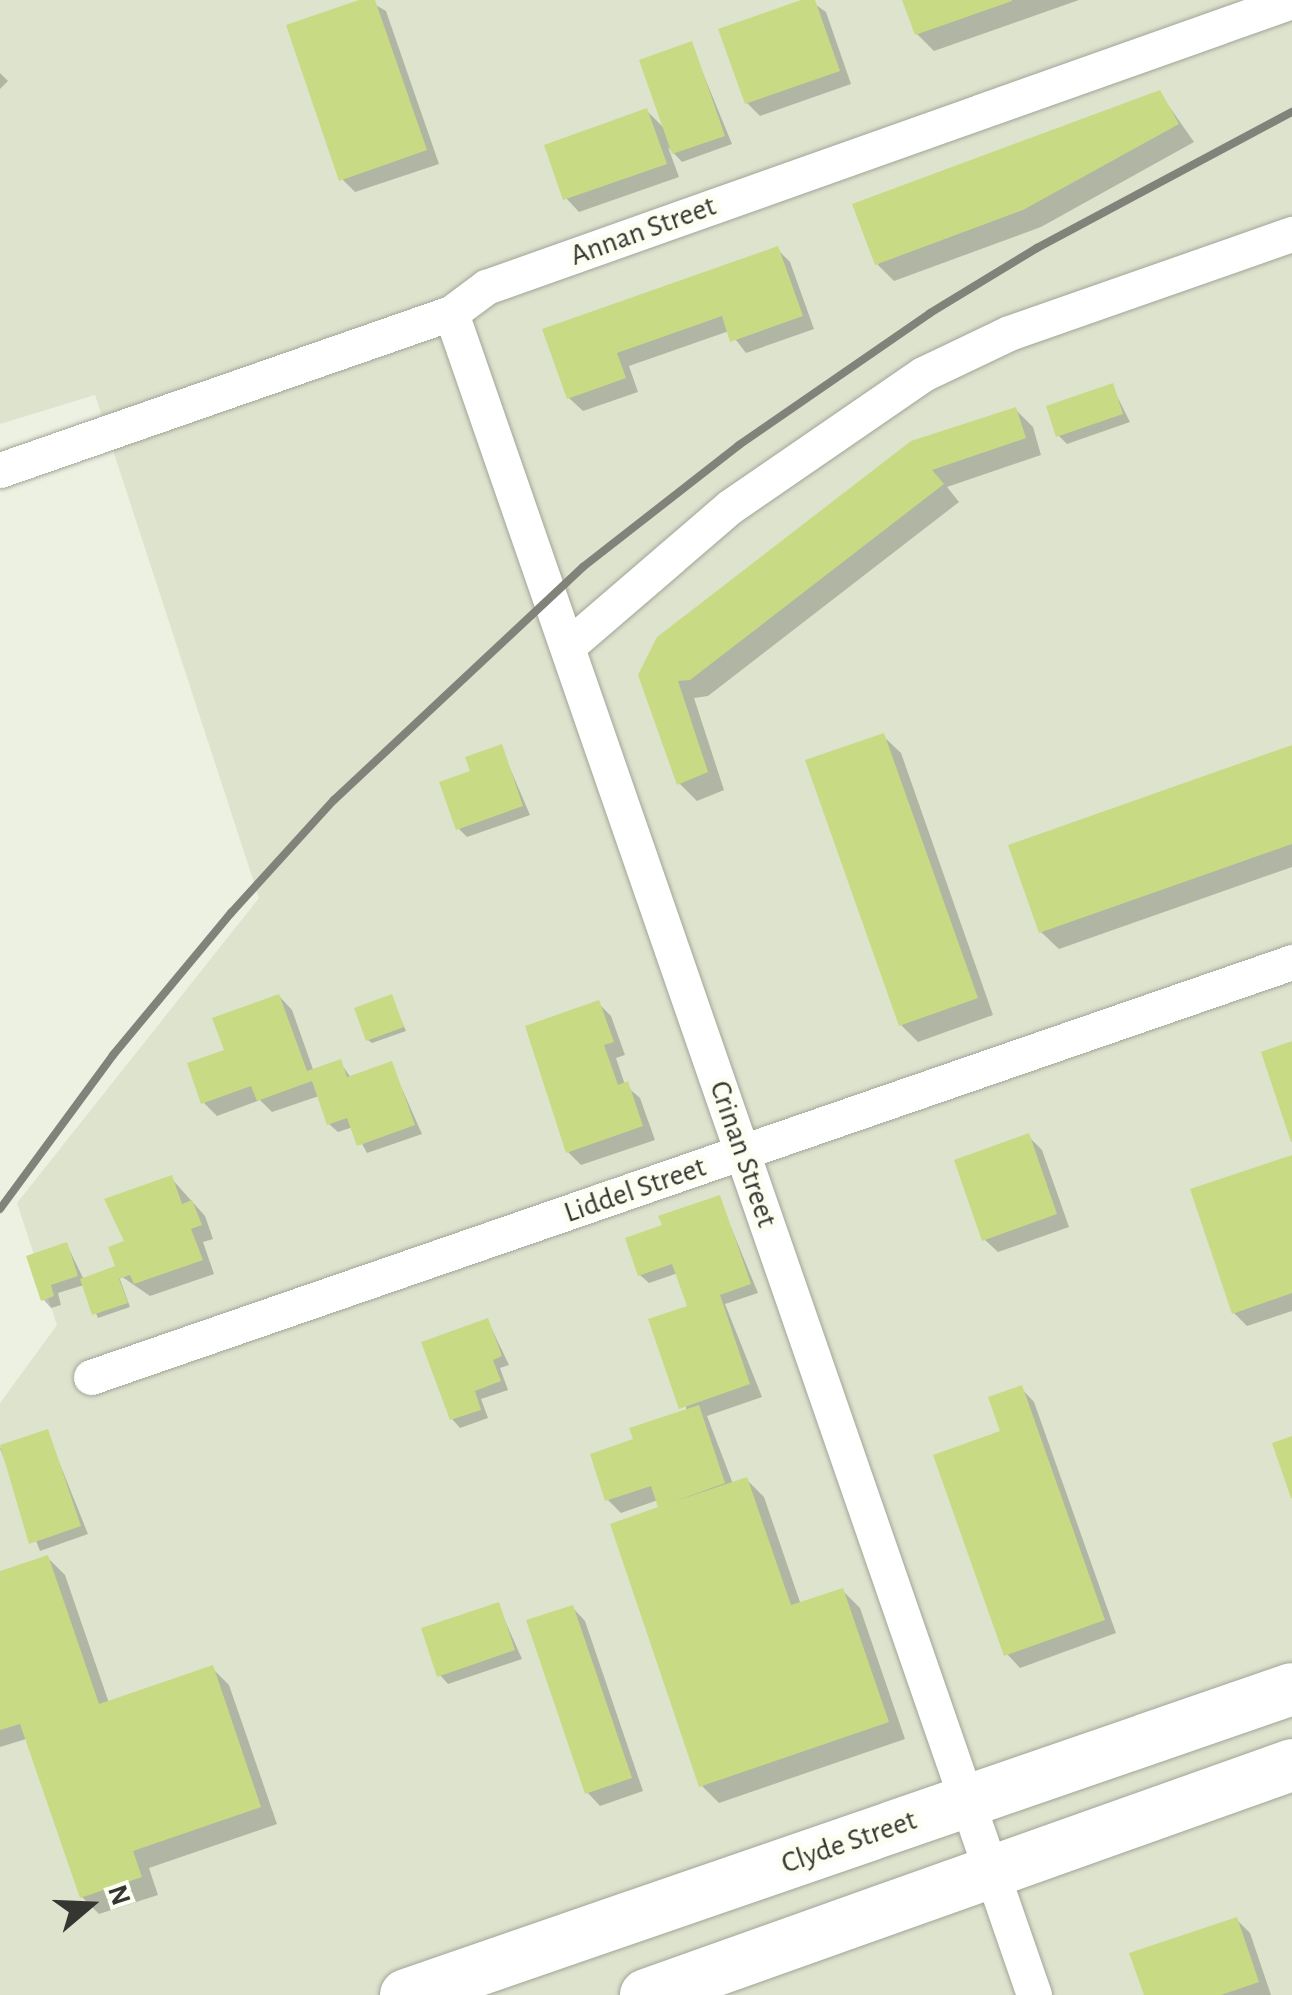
<!DOCTYPE html>
<html>
<head>
<meta charset="utf-8">
<style>
  body { margin:0 }
  #map { position:relative; width:1292px; height:1995px; overflow:hidden; background:#edf1e2; font-family:"Alegreya Sans",sans-serif }
  div>[style] { position:absolute }
  .built>* { inset:0; background:#dee3ce }
  .shadow>* { inset:0; background:#0003 }
  .building>* { inset:0; background:#c9da85 }
  .roads { filter:drop-shadow(0 0 2px #a1a597) drop-shadow(0 0 2px #a1a597) }
  .minor>* { height:35px; margin:-17.5px; padding:0 17.5px; transform-origin:17.5px; border-radius:17.5px; background:#fff }
  .highway>* { height:52px; margin:-26px; padding:0 26px; transform-origin:26px; border-radius:26px; background:#fff }
  .rail>* { height:8px; margin:-4px; padding:0 4px; transform-origin:4px; border-radius:4px; background:#81837a }
  span { translate:-50% -50%; white-space:nowrap; text-align:center; line-height:1.15; -webkit-text-stroke:10px #fbfef0; paint-order:stroke }
  .street-label { font-size:30px; color:#353631 }
  .north { position:absolute; left:40px; top:1855px; width:100px; height:100px; -webkit-text-stroke:8px #fbfef0; paint-order:stroke; rotate:71deg; font-size:28px; font-weight:700; line-height:40px; text-align:center; color:#353631 }
  .north::after { content:''; display:block; margin:auto; width:35px; height:45px; background:#353631; clip-path:polygon(50% 0,100% 100%,50% 72%,0 100%) }
</style>
</head>
<body>
<div id="map">
  <div class="built">
    <div style="clip-path:polygon(0 0,1292px 0,1292px 1995px,0 1995px,0 1403px,57px 1325px,17px 1203px,259px 898px,95px 395px,0 424px)"></div>
  </div>
  <div class="shadow">
    <div style="clip-path:polygon(367px 0,386px 11px,439px 164px,355px 192px,342px 179px)"></div>
    <div style="clip-path:polygon(809px 0,826px 12px,851px 84px,760px 116px,747px 103px)"></div>
    <div style="clip-path:polygon(905px 0,1079px 0,934px 51px,917px 34px)"></div>
    <div style="clip-path:polygon(691px 44px,732px 144px,682px 162px,668px 147px,679px 177px,579px 212px,566px 198px,647px 111px,666px 130px)"></div>
    <div style="clip-path:polygon(0 73px,8px 81px,0 89px)"></div>
    <div style="clip-path:polygon(1159px 92px,1194px 142px,1041px 227px,894px 281px,877px 264px)"></div>
    <div style="clip-path:polygon(777px 249px,790px 262px,814px 329px,746px 353px,729px 331px,629px 366px,638px 392px,583px 411px,569px 398px,546px 331px)"></div>
    <div style="clip-path:polygon(1112px 386px,1130px 422px,1067px 444px,1058px 435px)"></div>
    <div style="clip-path:polygon(1015px 409px,1033px 427px,1041px 455px,947px 487px,959px 502px,708px 696px,694px 698px,724px 790px,697px 801px,679px 783px,659px 638px)"></div>
    <div style="clip-path:polygon(883px 736px,901px 753px,993px 1015px,918px 1042px,901px 1025px)"></div>
    <div style="clip-path:polygon(501px 747px,530px 815px,467px 837px,458px 828px,473px 773px)"></div>
    <div style="clip-path:polygon(1292px 747px,1292px 867px,1059px 949px,1041px 932px)"></div>
    <div style="clip-path:polygon(279px 996px,292px 1010px,314px 1072px,340px 1062px,351px 1078px,391px 1064px,422px 1134px,367px 1153px,353px 1127px,338px 1132px,329px 1124px,319px 1096px,272px 1112px,260px 1100px,217px 1116px,204px 1103px,227px 1052px)"></div>
    <div style="clip-path:polygon(391px 997px,406px 1031px,372px 1043px,368px 1040px)"></div>
    <div style="clip-path:polygon(598px 1003px,611px 1016px,625px 1055px,616px 1058px,625px 1085px,640px 1098px,655px 1140px,581px 1165px,568px 1152px)"></div>
    <div style="clip-path:polygon(1028px 1136px,1042px 1150px,1069px 1227px,998px 1252px,984px 1239px)"></div>
    <div style="clip-path:polygon(1292px 1158px,1292px 1311px,1247px 1326px,1234px 1313px)"></div>
    <div style="clip-path:polygon(171px 1178px,205px 1216px,213px 1239px,203px 1242px,214px 1274px,150px 1296px,118px 1274px,130px 1307px,98px 1318px,84px 1285px,58px 1293px,61px 1305px,51px 1308px,43px 1299px,67px 1245px,84px 1280px,118px 1268px,127px 1242px)"></div>
    <div style="clip-path:polygon(719px 1198px,758px 1293px,725px 1304px,762px 1397px,707px 1416px,733px 1484px,747px 1480px,764px 1497px,801px 1605px,843px 1591px,860px 1608px,905px 1739px,719px 1803px,701px 1785px,663px 1508px,658px 1500px,621px 1513px,608px 1500px,637px 1441px,686px 1412px,690px 1308px,678px 1273px,649px 1283px,640px 1275px,665px 1227px)"></div>
    <div style="clip-path:polygon(488px 1321px,509px 1365px,500px 1368px,508px 1390px,481px 1399px,488px 1418px,460px 1428px,452px 1419px)"></div>
    <div style="clip-path:polygon(1021px 1388px,1034px 1402px,1116px 1633px,1020px 1668px,1007px 1654px)"></div>
    <div style="clip-path:polygon(47px 1432px,88px 1534px,40px 1551px,0 1448px)"></div>
    <div style="clip-path:polygon(48px 1558px,65px 1575px,109px 1703px,212px 1668px,229px 1685px,277px 1824px,149px 1868px,158px 1895px,99px 1914px,82px 1897px,26px 1739px,0 1747px,0 1574px)"></div>
    <div style="clip-path:polygon(498px 1605px,522px 1659px,448px 1684px,440px 1675px)"></div>
    <div style="clip-path:polygon(572px 1607px,585px 1621px,643px 1791px,600px 1806px,587px 1792px)"></div>
    <div style="clip-path:polygon(1236px 1919px,1250px 1933px,1271px 1995px,1147px 1995px)"></div>
  </div>
  <div class="building">
    <div style="clip-path:polygon(359px 0,375px 0,427px 150px,339px 181px,286px 25px)"></div>
    <div style="clip-path:polygon(801px 0,815px 0,840px 71px,745px 104px,718px 29px)"></div>
    <div style="clip-path:polygon(902px 0,1012px 0,1012px 1px,915px 35px)"></div>
    <div style="clip-path:polygon(692px 41px,725px 136px,672px 154px,639px 60px)"></div>
    <div style="clip-path:polygon(1160px 90px,1179px 124px,1023px 210px,875px 265px,852px 204px)"></div>
    <div style="clip-path:polygon(647px 108px,667px 164px,563px 200px,544px 145px)"></div>
    <div style="clip-path:polygon(778px 246px,803px 316px,730px 342px,722px 316px,617px 353px,626px 378px,567px 399px,542px 329px)"></div>
    <div style="clip-path:polygon(1113px 383px,1123px 414px,1056px 437px,1046px 406px)"></div>
    <div style="clip-path:polygon(1016px 407px,1026px 438px,932px 470px,944px 484px,690px 680px,678px 681px,708px 772px,677px 785px,638px 675px,657px 637px,911px 441px)"></div>
    <div style="clip-path:polygon(884px 733px,978px 998px,899px 1026px,805px 760px)"></div>
    <div style="clip-path:polygon(502px 744px,523px 806px,456px 830px,439px 782px,470px 771px,465px 757px)"></div>
    <div style="clip-path:polygon(1292px 745px,1292px 844px,1039px 933px,1008px 845px)"></div>
    <div style="clip-path:polygon(279px 994px,307px 1071px,341px 1059px,347px 1077px,392px 1061px,415px 1125px,357px 1146px,347px 1118px,327px 1125px,312px 1081px,257px 1101px,251px 1086px,201px 1104px,187px 1063px,224px 1050px,212px 1018px)"></div>
    <div style="clip-path:polygon(392px 994px,404px 1027px,366px 1041px,354px 1008px)"></div>
    <div style="clip-path:polygon(599px 1000px,614px 1042px,604px 1045px,618px 1085px,628px 1081px,643px 1126px,566px 1153px,525px 1026px)"></div>
    <div style="clip-path:polygon(1292px 1041px,1292px 1142px,1291px 1142px,1261px 1052px)"></div>
    <div style="clip-path:polygon(1029px 1133px,1057px 1214px,982px 1241px,954px 1160px)"></div>
    <div style="clip-path:polygon(1292px 1155px,1292px 1293px,1232px 1314px,1190px 1189px)"></div>
    <div style="clip-path:polygon(172px 1175px,182px 1204px,192px 1200px,202px 1225px,191px 1229px,203px 1260px,134px 1284px,130px 1275px,119px 1279px,128px 1303px,92px 1315px,80px 1279px,115px 1266px,108px 1247px,124px 1241px,104px 1199px)"></div>
    <div style="clip-path:polygon(720px 1195px,751px 1284px,720px 1295px,750px 1384px,679px 1409px,648px 1319px,687px 1306px,672px 1264px,638px 1276px,625px 1238px,662px 1225px,658px 1216px)"></div>
    <div style="clip-path:polygon(67px 1242px,78px 1276px,51px 1285px,54px 1296px,41px 1301px,26px 1256px)"></div>
    <div style="clip-path:polygon(488px 1318px,502px 1356px,493px 1360px,501px 1381px,475px 1391px,481px 1410px,450px 1420px,421px 1342px)"></div>
    <div style="clip-path:polygon(1022px 1385px,1105px 1620px,1004px 1656px,933px 1455px,1000px 1431px,988px 1397px)"></div>
    <div style="clip-path:polygon(699px 1405px,725px 1483px,673px 1502px,747px 1477px,791px 1605px,843px 1588px,889px 1722px,699px 1787px,610px 1524px,658px 1507px,651px 1486px,605px 1501px,590px 1454px,633px 1439px,629px 1428px)"></div>
    <div style="clip-path:polygon(48px 1429px,81px 1526px,29px 1544px,0 1445px)"></div>
    <div style="clip-path:polygon(1292px 1436px,1292px 1498px,1291px 1498px,1272px 1443px)"></div>
    <div style="clip-path:polygon(48px 1555px,99px 1704px,213px 1665px,261px 1807px,133px 1851px,142px 1877px,80px 1898px,20px 1724px,0 1730px,0 1571px)"></div>
    <div style="clip-path:polygon(499px 1602px,515px 1650px,437px 1677px,421px 1628px)"></div>
    <div style="clip-path:polygon(573px 1605px,632px 1778px,585px 1794px,526px 1620px)"></div>
    <div style="clip-path:polygon(1237px 1917px,1259px 1982px,1221px 1995px,1144px 1995px,1129px 1953px)"></div>
  </div>
  <div class="roads">
    <div class="minor">
      <div style="left:451px;top:313px;width:1780px;rotate:70.88deg"></div>
      <div style="left:0;top:470px;width:478px;rotate:-19.2deg"></div>
      <div style="left:451px;top:313px;width:44px;rotate:-36.6deg"></div>
      <div style="left:486px;top:287px;width:855px;rotate:-19.54deg"></div>
      <div style="left:568px;top:646px;width:215px;rotate:-40.7deg"></div>
      <div style="left:731px;top:506px;width:233px;rotate:-34.5deg"></div>
      <div style="left:923px;top:374px;width:95px;rotate:-25.5deg"></div>
      <div style="left:1009px;top:333px;width:300px;rotate:-19.3deg"></div>
      <div style="left:91px;top:1377px;width:1271px;rotate:-19.06deg"></div>
    </div>
    <div class="highway">
      <div style="left:406px;top:1995px;width:937px;rotate:-19.05deg"></div>
      <div style="left:646px;top:1995px;width:686px;rotate:-19.6deg"></div>
    </div>
  </div>
  <div class="rail">
    <div style="left:0;top:1209px;width:191px;rotate:-53.7deg"></div>
    <div style="left:113px;top:1055px;width:185px;rotate:-50.3deg"></div>
    <div style="left:231px;top:913px;width:153px;rotate:-47.7deg"></div>
    <div style="left:334px;top:800px;width:341px;rotate:-43.1deg"></div>
    <div style="left:583px;top:567px;width:198px;rotate:-38deg"></div>
    <div style="left:739px;top:445px;width:232px;rotate:-34.6deg"></div>
    <div style="left:930px;top:313px;width:125px;rotate:-31.3deg"></div>
    <div style="left:1037px;top:248px;width:289px;rotate:-28.1deg"></div>
  </div>
  <div class="street-label">
    <span style="left:643px;top:231px;rotate:-20deg">Annan Street</span>
    <span style="left:743px;top:1154px;rotate:71deg">Crinan Street</span>
    <span style="left:635px;top:1190px;rotate:-19deg">Liddel Street</span>
    <span style="left:849px;top:1842px;rotate:-19deg">Clyde Street</span>
  </div>
  <div class="north">N</div>
</div>
</body>
</html>
